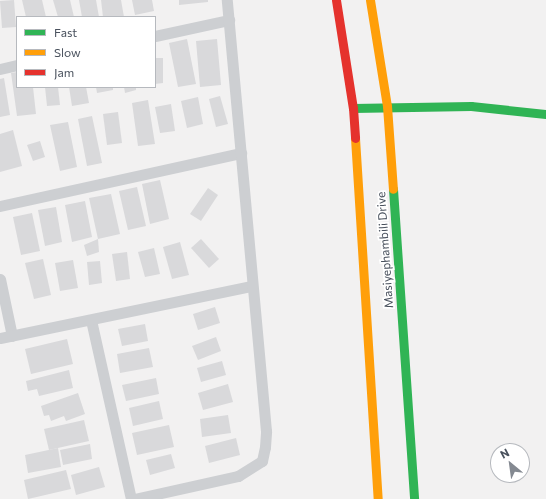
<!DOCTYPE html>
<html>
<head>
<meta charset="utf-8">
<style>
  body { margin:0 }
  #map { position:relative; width:546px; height:499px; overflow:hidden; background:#f2f1f1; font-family:Commissioner,sans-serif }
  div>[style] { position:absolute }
  .building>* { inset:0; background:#d9d9db }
  .street>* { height:11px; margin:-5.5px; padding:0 5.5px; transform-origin:5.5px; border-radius:5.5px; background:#cdcfd2 }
  .fast>* { height:9px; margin:-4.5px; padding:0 4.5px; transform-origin:4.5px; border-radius:4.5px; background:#30b455 }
  .slow>* { height:9px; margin:-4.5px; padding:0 4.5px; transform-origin:4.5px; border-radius:4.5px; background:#ff9f0a }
  .jam>* { height:9px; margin:-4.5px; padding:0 4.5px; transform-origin:4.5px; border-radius:4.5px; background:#e5322d }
  span { translate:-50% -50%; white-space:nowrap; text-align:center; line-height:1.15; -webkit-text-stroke:3.5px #fff; paint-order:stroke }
  .street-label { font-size:12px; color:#49515d }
  .legend { position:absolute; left:16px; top:16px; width:140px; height:72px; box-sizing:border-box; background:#fff; border:1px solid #b6b9be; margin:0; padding:5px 7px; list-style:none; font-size:12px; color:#49515d }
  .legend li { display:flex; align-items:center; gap:8px; height:20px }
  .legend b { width:20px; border:1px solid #b6b9be }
  .north { position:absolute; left:490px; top:443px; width:40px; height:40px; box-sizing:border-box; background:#fff; border:1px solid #b6b9be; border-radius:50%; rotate:331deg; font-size:11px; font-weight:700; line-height:16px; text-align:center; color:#49515d }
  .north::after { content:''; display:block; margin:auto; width:14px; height:18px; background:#848991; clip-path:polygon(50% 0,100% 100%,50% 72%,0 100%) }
</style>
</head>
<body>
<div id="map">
  <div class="building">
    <div style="clip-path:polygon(14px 0,16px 27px,2px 28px,0 1px)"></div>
    <div style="clip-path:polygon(22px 0,42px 0,46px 17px,26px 17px)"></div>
    <div style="clip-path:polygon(53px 0,70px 0,74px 17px,58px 17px)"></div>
    <div style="clip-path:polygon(79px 0,96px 0,99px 17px,82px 17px)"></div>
    <div style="clip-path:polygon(101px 0,121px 0,124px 17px,103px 17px)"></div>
    <div style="clip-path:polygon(132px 0,152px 0,154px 11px,135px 15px)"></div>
    <div style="clip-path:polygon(179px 0,208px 0,208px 2px,179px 5px)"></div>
    <div style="clip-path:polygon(187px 39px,196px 84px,178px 87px,169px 43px)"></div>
    <div style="clip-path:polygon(217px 39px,221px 85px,200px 87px,196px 41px)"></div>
    <div style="clip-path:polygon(155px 58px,163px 58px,163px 83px,155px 84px)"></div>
    <div style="clip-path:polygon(17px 72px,17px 87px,33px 87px,36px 114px,17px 116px,11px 73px)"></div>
    <div style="clip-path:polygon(4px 78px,10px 115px,0 117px,0 79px)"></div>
    <div style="clip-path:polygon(45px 87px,58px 87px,60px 105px,47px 106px)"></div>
    <div style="clip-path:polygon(69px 87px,86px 87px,89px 103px,72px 106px)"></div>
    <div style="clip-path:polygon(96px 87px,113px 87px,113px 90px,97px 93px)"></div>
    <div style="clip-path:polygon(124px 87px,136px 87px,136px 90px,125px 93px)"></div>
    <div style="clip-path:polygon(220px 96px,228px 124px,216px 127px,209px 99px)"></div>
    <div style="clip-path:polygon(198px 97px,203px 124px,187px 128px,181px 101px)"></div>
    <div style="clip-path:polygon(148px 100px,155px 144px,138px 146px,132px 103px)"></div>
    <div style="clip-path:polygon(171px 104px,175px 131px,160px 133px,155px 107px)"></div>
    <div style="clip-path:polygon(118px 112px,122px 143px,107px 145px,103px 114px)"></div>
    <div style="clip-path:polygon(92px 116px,102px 163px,87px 166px,78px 119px)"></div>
    <div style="clip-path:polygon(68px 122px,77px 167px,60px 171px,50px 125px)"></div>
    <div style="clip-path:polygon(13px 130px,22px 166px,0 172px,0 134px)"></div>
    <div style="clip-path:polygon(40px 141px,45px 157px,33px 161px,27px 145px)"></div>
    <div style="clip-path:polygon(160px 180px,169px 219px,150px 224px,142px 184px)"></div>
    <div style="clip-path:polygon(137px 187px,146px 226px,128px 230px,119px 191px)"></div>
    <div style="clip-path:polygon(208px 188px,218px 195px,201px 221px,190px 214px)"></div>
    <div style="clip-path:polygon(111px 194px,120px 234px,98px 239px,89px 198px)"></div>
    <div style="clip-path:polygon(85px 201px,92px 237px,72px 242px,65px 205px)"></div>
    <div style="clip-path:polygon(56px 207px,62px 242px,45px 246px,38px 210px)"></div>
    <div style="clip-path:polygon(32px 213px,40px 251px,21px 255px,13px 217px)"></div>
    <div style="clip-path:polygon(98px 239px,99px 252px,87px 256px,84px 245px)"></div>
    <div style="clip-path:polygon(201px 239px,219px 259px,209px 268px,191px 248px)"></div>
    <div style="clip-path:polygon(180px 242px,189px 275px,172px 279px,163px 247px)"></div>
    <div style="clip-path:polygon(154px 248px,160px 274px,145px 277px,138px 252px)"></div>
    <div style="clip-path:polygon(127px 252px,130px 279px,116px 281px,112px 254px)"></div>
    <div style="clip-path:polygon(43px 259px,51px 295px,34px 299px,25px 263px)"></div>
    <div style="clip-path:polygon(73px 260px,78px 288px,60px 291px,55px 263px)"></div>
    <div style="clip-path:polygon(100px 261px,102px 283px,89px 285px,87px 262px)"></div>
    <div style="clip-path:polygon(215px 307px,220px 323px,198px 330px,193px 314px)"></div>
    <div style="clip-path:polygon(145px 324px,148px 341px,122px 346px,118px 329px)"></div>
    <div style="clip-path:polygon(216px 337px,221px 351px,198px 360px,192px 346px)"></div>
    <div style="clip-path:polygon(67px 339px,73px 364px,31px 374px,25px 349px)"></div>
    <div style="clip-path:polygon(149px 348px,153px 367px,120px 373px,117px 354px)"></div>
    <div style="clip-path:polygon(222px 361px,226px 375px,201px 382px,197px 368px)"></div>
    <div style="clip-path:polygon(69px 370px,73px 388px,39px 396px,37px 389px,28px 391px,26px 381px)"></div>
    <div style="clip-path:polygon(156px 378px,159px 394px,126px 401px,122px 385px)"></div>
    <div style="clip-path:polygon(228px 384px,233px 402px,203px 410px,198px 393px)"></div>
    <div style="clip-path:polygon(78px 393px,85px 414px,66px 421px,64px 416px,51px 421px,49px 415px,44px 416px,41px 406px)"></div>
    <div style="clip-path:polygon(159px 401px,163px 419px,133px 426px,129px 408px)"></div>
    <div style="clip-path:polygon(228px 415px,231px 433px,202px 437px,200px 419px)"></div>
    <div style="clip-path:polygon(84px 420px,89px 441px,49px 450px,44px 429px)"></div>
    <div style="clip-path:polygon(169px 425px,174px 447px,137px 455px,132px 433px)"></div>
    <div style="clip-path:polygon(236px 438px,240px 455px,209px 463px,205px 446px)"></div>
    <div style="clip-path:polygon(90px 444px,92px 459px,63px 465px,60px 450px)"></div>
    <div style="clip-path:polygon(58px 448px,61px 467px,28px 473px,25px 455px)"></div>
    <div style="clip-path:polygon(171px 454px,175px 468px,150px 475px,146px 460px)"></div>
    <div style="clip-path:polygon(99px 467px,105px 487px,76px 495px,71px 475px)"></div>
    <div style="clip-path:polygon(66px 470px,71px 489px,28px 499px,24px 480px)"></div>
  </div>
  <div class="street">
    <div style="left:155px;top:36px;width:76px;rotate:-12.2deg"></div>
    <div style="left:0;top:69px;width:17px;rotate:-13deg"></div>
    <div style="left:0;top:206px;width:247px;rotate:-12.4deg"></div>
    <div style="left:0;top:279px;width:58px;rotate:78.1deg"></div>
    <div style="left:91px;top:320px;width:183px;rotate:77.4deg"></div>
    <div style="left:0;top:338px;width:257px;rotate:-11.7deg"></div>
    <div style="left:134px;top:499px;width:107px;rotate:-12.5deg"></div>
    <div style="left:238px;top:476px;width:28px;rotate:-32deg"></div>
    <div style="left:262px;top:461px;width:14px;rotate:-78deg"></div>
    <div style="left:265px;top:447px;width:16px;rotate:-86deg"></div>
    <div style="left:266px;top:431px;width:433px;rotate:-95.2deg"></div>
  </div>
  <div class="fast">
    <div style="left:353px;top:108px;width:118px;rotate:-1deg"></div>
    <div style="left:471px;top:106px;width:75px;rotate:6.1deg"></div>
    <div style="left:393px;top:189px;width:311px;rotate:86.1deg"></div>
  </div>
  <div class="slow">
    <div style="left:370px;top:0;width:107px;rotate:80.9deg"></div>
    <div style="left:387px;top:106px;width:83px;rotate:85.9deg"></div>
    <div style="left:355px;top:138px;width:362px;rotate:86.4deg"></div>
  </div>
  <div class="jam">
    <div style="left:336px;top:0;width:109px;rotate:81.1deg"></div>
    <div style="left:353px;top:108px;width:30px;rotate:86deg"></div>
  </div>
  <div class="street-label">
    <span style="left:385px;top:250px;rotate:-94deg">Masiyephambili Drive</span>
  </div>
  <ul class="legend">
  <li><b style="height:5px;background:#30b455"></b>Fast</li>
  <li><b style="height:5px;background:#ff9f0a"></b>Slow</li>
  <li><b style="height:5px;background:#e5322d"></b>Jam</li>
  </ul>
  <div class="north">N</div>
</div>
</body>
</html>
